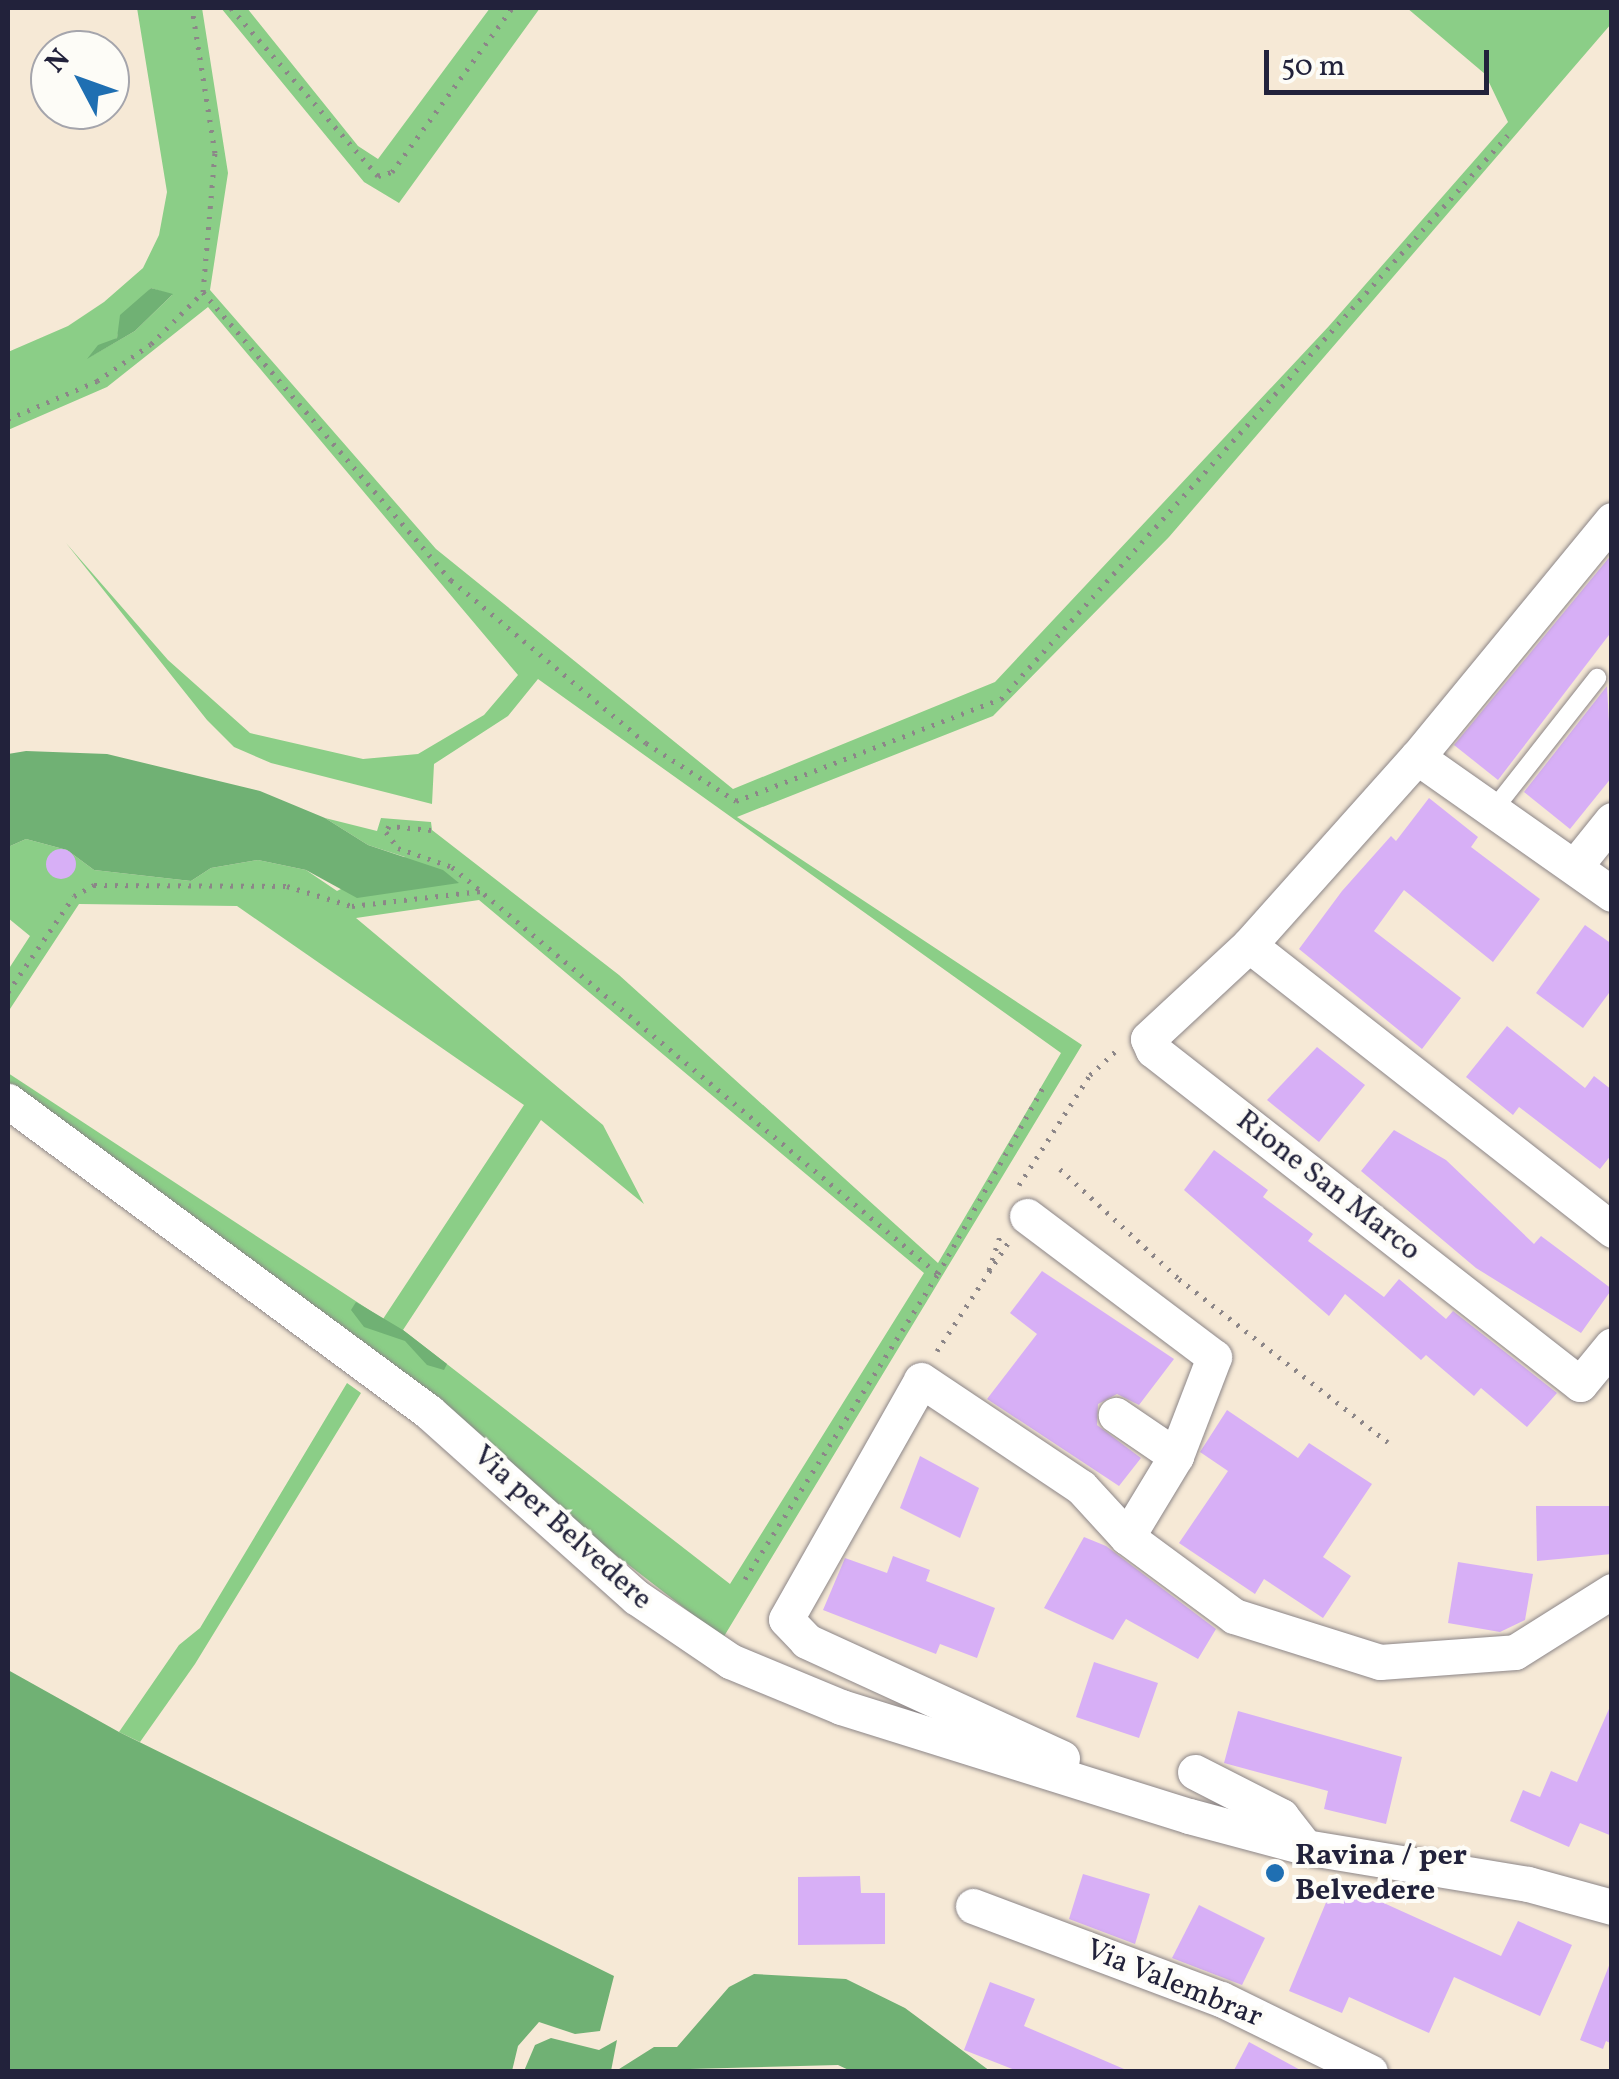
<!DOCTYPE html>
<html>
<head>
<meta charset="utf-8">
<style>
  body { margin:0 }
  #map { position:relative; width:1619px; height:2079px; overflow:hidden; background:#f6e9d6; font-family:Vollkorn,serif }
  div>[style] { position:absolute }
  .green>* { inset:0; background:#8bce87 }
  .forest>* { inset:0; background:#70b174 }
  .building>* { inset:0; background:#d7aff6 }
  .round { border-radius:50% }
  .path>* { height:5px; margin-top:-2.5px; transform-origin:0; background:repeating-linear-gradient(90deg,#8c8688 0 2.5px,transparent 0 10.5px) }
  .roads { filter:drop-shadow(0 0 2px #8c8688) drop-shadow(0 0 2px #8c8688) }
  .lane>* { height:18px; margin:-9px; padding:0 9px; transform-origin:9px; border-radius:9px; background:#fff }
  .street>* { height:35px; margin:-17.5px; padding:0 17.5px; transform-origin:17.5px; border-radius:17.5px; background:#fff }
  .dots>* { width:28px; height:28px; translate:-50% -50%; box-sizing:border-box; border:5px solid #fdfcf7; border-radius:50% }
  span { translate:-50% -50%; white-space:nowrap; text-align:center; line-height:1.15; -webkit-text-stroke:8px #fdfcf7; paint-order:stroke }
  .street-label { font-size:30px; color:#22223b }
  .poi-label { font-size:30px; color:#22223b; font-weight:700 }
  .left { translate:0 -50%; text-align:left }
  .frame { position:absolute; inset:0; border:10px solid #22223b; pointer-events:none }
  .north { position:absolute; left:30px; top:30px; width:100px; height:100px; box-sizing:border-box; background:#fdfcf7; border:2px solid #a5a5ac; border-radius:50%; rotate:311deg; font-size:28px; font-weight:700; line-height:40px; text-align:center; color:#22223b }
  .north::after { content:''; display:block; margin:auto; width:35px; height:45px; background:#1f6fb2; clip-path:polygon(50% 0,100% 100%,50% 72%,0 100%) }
  .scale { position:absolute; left:1264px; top:50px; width:225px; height:45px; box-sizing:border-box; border:5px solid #22223b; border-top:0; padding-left:12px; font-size:30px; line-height:35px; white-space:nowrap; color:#22223b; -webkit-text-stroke:8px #fdfcf7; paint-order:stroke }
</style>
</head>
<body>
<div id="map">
  <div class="green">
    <div style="clip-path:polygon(evenodd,137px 8px,202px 8px,228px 173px,210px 290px,436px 549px,733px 789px,995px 682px,1329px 326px,1508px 122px,1485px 74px,1407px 8px,1611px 8px,1611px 24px,1169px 537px,993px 716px,737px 817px,1082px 1045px,723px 1638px,8px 1084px,8px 1073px,383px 1319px,524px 1105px,237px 906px,79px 904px,8px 1012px,8px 970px,30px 936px,8px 918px,8px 847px,26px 839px,67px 850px,94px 870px,191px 881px,211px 868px,258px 860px,306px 870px,337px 891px,405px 857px,368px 845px,325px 818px,377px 831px,381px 818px,431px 822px,432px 830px,619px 975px,938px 1263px,1061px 1053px,538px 679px,508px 716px,434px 764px,432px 804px,271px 763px,234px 747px,207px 720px,66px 543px,168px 660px,250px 733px,363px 759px,418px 754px,484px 715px,518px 675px,208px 307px,107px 387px,8px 430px,8px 352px,68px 326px,104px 302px,143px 268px,159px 235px,167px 192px,137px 8px,151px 288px,172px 295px,135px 331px,88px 358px,117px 338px,120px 324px,151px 288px,137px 8px,479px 900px,924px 1273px,730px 1584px,403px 1330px,541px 1120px,644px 1204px,603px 1125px,356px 918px,479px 900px)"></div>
    <div style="clip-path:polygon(221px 8px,247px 8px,358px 146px,378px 159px,490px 8px,540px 8px,399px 203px,364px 182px)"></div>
    <div style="clip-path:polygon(347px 1383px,361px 1393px,195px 1664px,140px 1742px,119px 1732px,179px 1645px,200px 1628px)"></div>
  </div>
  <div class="forest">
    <div style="clip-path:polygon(151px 288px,173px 294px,135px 331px,87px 359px,98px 345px,117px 338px,120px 315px)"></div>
    <div style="clip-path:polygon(26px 751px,107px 754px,260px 791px,325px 818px,368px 845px,443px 870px,459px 883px,357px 898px,306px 870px,258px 860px,211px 868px,191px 881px,94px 870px,67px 850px,26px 839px,8px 847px,8px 754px)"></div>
    <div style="clip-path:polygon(356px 1302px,403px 1330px,447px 1364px,444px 1370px,427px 1365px,405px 1341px,364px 1327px,351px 1310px)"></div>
    <div style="clip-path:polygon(8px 1670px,119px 1732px,614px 1976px,600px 2031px,575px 2034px,539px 2022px,518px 2046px,512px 2071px,8px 2071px)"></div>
    <div style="clip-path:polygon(754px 1974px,846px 1979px,905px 2008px,990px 2071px,853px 2072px,838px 2065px,616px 2071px,654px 2047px,677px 2047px,729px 1987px)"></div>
    <div style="clip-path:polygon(551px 2038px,599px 2050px,617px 2040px,611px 2071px,524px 2071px,535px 2045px)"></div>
  </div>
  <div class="building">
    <div style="clip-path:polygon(1612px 554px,1612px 631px,1498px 780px,1454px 745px)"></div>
    <div style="clip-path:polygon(1607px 686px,1612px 777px,1570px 829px,1524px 792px)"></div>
    <div style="clip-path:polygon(1429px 798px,1478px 837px,1471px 847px,1540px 899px,1493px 962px,1404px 890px,1374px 931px,1461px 998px,1422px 1049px,1299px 949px,1342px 891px,1391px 836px,1396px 841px)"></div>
    <div class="round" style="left:46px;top:849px;width:30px;height:30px"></div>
    <div style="clip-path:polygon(1585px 925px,1612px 944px,1612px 989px,1583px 1028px,1536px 993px)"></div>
    <div style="clip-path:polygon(1507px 1026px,1585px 1088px,1594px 1076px,1612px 1090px,1612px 1154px,1600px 1169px,1519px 1107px,1513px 1115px,1466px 1077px)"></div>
    <div style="clip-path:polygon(1317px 1047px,1365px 1085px,1319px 1142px,1267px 1100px)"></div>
    <div style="clip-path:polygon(1394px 1130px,1446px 1160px,1534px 1244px,1541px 1236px,1612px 1289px,1581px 1333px,1476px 1268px,1361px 1171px)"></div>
    <div style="clip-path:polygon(1214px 1150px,1268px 1190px,1263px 1197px,1313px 1234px,1308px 1241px,1384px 1297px,1399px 1279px,1446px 1319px,1453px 1311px,1557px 1393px,1527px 1427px,1481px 1388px,1474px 1396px,1426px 1355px,1421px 1360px,1345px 1294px,1329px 1316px,1184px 1190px)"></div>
    <div style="clip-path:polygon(1042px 1271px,1174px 1359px,1139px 1405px,1117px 1394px,1098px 1404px,1097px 1425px,1141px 1458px,1119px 1486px,987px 1399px,1037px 1334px,1010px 1313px)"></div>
    <div style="clip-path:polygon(1227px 1410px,1298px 1458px,1309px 1443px,1372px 1484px,1323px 1557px,1351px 1576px,1323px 1618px,1264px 1579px,1255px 1594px,1179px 1543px,1228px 1471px,1200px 1452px)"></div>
    <div style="clip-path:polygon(920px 1456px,979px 1488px,960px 1538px,900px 1508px)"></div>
    <div style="clip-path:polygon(1536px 1506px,1612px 1506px,1612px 1554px,1537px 1561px)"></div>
    <div style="clip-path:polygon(1084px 1537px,1106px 1546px,1216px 1629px,1198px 1659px,1126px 1619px,1113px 1640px,1044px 1608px)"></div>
    <div style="clip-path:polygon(893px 1556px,930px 1570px,926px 1581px,995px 1608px,977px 1658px,940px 1644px,936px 1654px,823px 1610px,845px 1558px,887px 1573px)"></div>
    <div style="clip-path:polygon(1458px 1562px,1533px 1574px,1525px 1620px,1500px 1632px,1448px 1623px)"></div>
    <div style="clip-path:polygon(1094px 1662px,1158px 1683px,1139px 1738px,1076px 1717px)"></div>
    <div style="clip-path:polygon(1612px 1702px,1612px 1836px,1580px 1823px,1569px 1847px,1510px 1821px,1523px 1790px,1540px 1797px,1551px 1771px,1577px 1782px)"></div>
    <div style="clip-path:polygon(1238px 1711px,1402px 1757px,1386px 1824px,1324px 1809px,1328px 1791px,1224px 1763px)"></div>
    <div style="clip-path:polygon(1083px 1874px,1150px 1894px,1135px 1944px,1069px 1919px)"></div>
    <div style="clip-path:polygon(860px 1876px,861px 1893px,885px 1893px,885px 1944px,798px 1945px,798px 1877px)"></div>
    <div style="clip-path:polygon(1335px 1881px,1501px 1956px,1518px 1921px,1572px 1945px,1540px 2016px,1454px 1977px,1429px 2033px,1349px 1997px,1342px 2013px,1289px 1991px)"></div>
    <div style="clip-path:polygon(1199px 1905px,1265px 1938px,1242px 1985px,1172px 1958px)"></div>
    <div style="clip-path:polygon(1610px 1963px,1612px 2044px,1606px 2041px,1603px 2049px,1580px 2040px)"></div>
    <div style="clip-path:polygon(990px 1982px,1035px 1999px,1024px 2026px,1131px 2072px,1020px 2072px,964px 2050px)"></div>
    <div style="clip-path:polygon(1249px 2042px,1304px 2072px,1233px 2072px)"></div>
  </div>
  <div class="path">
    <div style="left:231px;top:8px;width:223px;rotate:48.8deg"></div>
    <div style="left:378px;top:176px;width:15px;rotate:-16deg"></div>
    <div style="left:392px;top:172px;width:203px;rotate:-53.8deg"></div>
    <div style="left:203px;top:292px;width:380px;rotate:49.3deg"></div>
    <div style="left:451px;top:580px;width:254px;rotate:39.9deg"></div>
    <div style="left:646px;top:743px;width:107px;rotate:32.8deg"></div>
    <div style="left:736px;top:801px;width:284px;rotate:-21.1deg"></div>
    <div style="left:1001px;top:699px;width:758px;rotate:-48.05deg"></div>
    <div style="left:8px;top:419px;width:97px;rotate:-23.1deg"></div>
    <div style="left:97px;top:381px;width:65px;rotate:-34.4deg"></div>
    <div style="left:151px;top:344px;width:74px;rotate:-45deg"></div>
    <div style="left:203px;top:292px;width:140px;rotate:-85.1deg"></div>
    <div style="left:215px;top:153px;width:147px;rotate:-99deg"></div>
    <div style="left:431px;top:830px;width:42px;rotate:-174.6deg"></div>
    <div style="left:389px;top:826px;width:7px;rotate:117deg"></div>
    <div style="left:386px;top:832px;width:20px;rotate:53deg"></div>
    <div style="left:398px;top:848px;width:57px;rotate:19.4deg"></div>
    <div style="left:452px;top:867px;width:634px;rotate:39.94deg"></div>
    <div style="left:8px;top:992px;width:116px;rotate:-55.5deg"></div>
    <div style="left:74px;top:896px;width:23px;rotate:-29deg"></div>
    <div style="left:94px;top:885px;width:193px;rotate:0.3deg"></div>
    <div style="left:287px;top:886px;width:68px;rotate:17.1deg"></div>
    <div style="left:352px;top:906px;width:130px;rotate:-6.6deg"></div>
    <div style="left:1060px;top:1169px;width:162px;rotate:42.7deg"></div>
    <div style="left:1179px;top:1279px;width:265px;rotate:38deg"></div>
    <div style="left:1019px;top:1185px;width:131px;rotate:-57.2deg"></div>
    <div style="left:1090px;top:1075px;width:37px;rotate:-43deg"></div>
    <div style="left:989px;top:1270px;width:39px;rotate:-72deg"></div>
    <div style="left:937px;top:1351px;width:129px;rotate:-56.7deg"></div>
    <div style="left:745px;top:1579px;width:361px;rotate:-57.7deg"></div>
    <div style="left:938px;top:1274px;width:214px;rotate:-60.6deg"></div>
  </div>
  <div class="roads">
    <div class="lane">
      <div style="left:1494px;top:809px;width:167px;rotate:-51.8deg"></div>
    </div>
    <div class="street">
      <div style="left:1612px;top:520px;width:307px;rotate:129.4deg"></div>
      <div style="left:1417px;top:757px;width:252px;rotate:131.8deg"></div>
      <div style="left:1249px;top:945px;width:138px;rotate:137.1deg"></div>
      <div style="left:1148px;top:1039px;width:12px;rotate:66deg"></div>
      <div style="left:1153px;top:1050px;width:542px;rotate:38.03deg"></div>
      <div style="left:1580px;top:1384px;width:50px;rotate:-50.6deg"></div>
      <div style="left:1417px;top:757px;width:238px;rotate:35.1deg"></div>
      <div style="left:1575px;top:866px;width:59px;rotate:-51.2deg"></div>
      <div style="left:1249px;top:945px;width:462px;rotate:38.1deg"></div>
      <div style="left:8px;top:1101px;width:523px;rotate:36.45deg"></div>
      <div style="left:429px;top:1412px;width:278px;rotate:41.8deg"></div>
      <div style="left:636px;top:1597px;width:114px;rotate:34.2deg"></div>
      <div style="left:730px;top:1661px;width:120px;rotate:22.5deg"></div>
      <div style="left:841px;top:1707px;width:365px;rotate:17.4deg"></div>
      <div style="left:1189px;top:1816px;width:120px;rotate:15deg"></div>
      <div style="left:1305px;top:1847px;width:226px;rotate:9.4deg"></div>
      <div style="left:1528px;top:1884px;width:87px;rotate:15.3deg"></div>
      <div style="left:1027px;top:1216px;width:234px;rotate:37deg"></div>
      <div style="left:1214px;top:1357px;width:106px;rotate:111deg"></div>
      <div style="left:1127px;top:1537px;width:133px;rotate:36.4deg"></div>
      <div style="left:1234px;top:1616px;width:153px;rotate:17.5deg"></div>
      <div style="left:1380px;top:1662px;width:135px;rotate:-4.2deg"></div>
      <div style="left:1515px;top:1652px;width:115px;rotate:-32.2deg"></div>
      <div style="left:1062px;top:1758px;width:281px;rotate:-155.4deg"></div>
      <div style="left:807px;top:1641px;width:30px;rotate:-134deg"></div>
      <div style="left:786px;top:1619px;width:274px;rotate:-60.5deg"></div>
      <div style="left:921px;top:1380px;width:192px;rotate:33.8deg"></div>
      <div style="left:1081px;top:1487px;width:68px;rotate:47.4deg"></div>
      <div style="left:1127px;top:1537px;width:95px;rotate:-58.8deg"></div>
      <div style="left:1176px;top:1456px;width:73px;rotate:-145.7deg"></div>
      <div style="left:1195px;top:1772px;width:97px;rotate:27.1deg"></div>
      <div style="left:1281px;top:1816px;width:39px;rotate:52deg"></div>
      <div style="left:973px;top:1906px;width:265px;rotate:20.6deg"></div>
      <div style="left:1221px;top:1999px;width:166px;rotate:26.1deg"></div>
    </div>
  </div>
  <div class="dots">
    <div style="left:1275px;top:1873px;background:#1f6fb2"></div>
  </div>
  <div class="street-label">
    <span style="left:1328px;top:1186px;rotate:38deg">Rione San Marco</span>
    <span style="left:562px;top:1528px;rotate:42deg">Via per Belvedere</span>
    <span style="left:1174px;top:1984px;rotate:22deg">Via Valembrar</span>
  </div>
  <div class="poi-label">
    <span class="left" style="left:1295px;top:1873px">Ravina / per<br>Belvedere</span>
  </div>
  <div class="frame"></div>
  <div class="north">N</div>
  <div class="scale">50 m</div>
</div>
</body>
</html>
